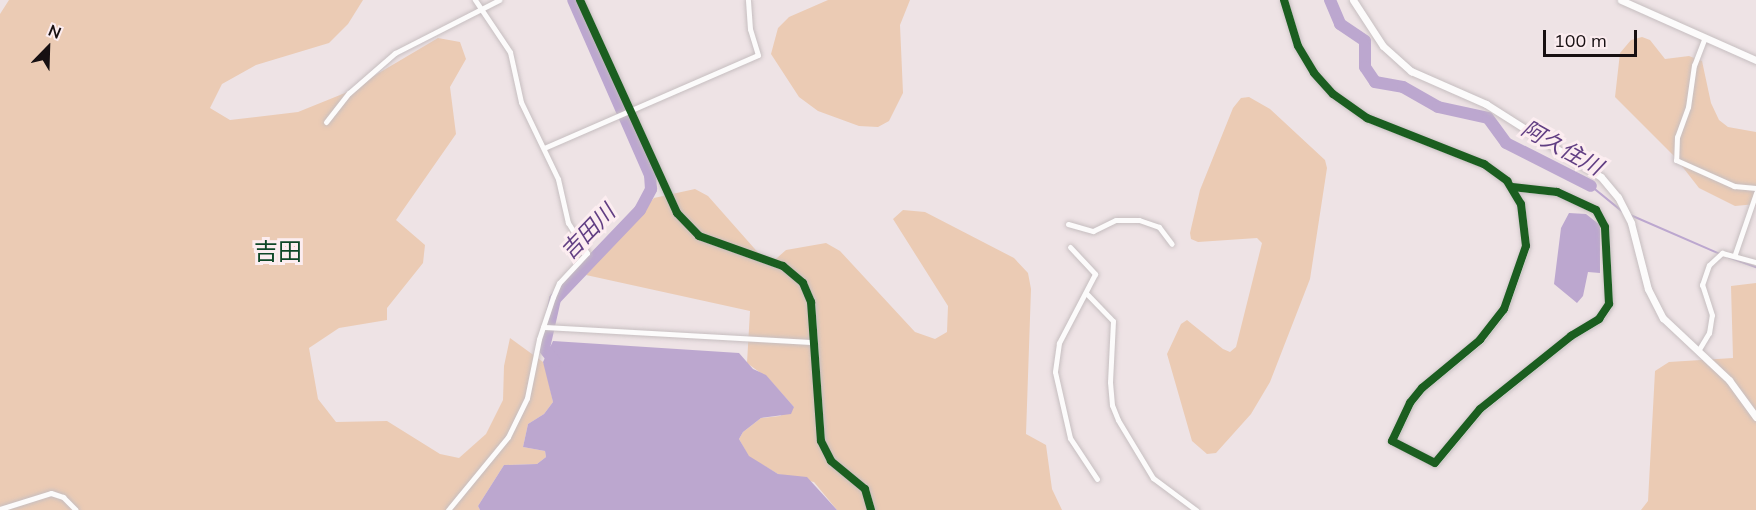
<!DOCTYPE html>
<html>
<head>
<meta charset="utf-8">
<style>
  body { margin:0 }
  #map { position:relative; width:1756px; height:510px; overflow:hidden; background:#eee3e5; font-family:Mulish,"Noto Sans JP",sans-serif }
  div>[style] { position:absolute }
  .green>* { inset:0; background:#ebcbb4 }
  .water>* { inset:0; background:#bca7cf }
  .stream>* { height:2px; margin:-1px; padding:0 1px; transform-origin:1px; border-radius:1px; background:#bca7cf }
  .river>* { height:12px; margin:-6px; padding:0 6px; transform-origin:6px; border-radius:6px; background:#bca7cf }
  .roads { filter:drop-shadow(0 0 2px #c6bec0) drop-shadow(0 0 2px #c6bec0) }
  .minor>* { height:5px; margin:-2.5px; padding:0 2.5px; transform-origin:2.5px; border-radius:2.5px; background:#fcfbfb }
  .tertiary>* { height:7px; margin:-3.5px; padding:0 3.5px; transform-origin:3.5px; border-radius:3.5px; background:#fcfbfb }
  .cycleway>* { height:8px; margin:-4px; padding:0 4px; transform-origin:4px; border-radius:4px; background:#1b5e20 }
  span { translate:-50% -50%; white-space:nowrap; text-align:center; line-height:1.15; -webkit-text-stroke:6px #fcedf0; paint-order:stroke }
  .water-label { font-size:22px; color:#613e83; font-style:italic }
  .quarter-label { font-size:24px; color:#0e4727 }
  .north { position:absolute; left:18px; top:18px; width:60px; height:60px; -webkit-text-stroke:4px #fcedf0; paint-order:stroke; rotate:23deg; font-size:16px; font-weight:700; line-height:24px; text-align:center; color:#171012 }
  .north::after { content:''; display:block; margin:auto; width:21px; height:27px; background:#171012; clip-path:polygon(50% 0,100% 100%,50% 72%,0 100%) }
  .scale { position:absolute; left:1543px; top:30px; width:94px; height:27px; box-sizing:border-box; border:3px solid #171012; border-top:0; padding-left:8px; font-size:18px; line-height:21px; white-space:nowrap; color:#171012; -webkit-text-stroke:4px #fcedf0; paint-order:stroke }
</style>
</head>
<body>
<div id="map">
  <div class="green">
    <div style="clip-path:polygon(9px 0,363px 0,348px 24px,329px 43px,256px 65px,222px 84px,210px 108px,230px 120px,298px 112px,345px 93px,438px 38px,460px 42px,466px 59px,450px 87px,456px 134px,396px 220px,425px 245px,423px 263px,387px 308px,387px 320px,339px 328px,309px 348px,318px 399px,336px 422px,387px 421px,440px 454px,459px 458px,486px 434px,503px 400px,504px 366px,510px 338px,543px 362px,546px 369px,553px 402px,544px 414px,528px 424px,523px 447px,545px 451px,546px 457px,537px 464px,504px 465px,478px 506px,480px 510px,0 510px,0 14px)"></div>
    <div style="clip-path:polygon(828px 0,910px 0,900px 25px,903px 93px,889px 121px,878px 127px,859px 126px,818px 111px,799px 97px,771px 54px,778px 28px,789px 17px)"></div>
    <div style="clip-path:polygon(1642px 37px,1650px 40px,1665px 59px,1689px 56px,1702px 61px,1711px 103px,1719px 120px,1728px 127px,1756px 132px,1756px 204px,1735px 206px,1699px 188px,1674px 156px,1615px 97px,1620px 53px,1631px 40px)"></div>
    <div style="clip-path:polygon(1249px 97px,1270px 109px,1325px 160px,1327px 168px,1310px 279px,1270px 382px,1251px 414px,1216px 453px,1207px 454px,1192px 441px,1167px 354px,1181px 324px,1187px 320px,1223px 349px,1230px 352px,1236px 347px,1262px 243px,1257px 238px,1198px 242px,1191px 239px,1190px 233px,1200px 190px,1233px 108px,1241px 98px)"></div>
    <div style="clip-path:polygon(695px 189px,708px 196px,769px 265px,786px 250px,826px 243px,840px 251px,915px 332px,935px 339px,947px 332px,948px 306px,893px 219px,903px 210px,925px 212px,1014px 258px,1028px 273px,1031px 289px,1026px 434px,1046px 445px,1052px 489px,1062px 510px,837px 510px,814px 482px,778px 474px,749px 457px,739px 439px,743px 432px,761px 418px,780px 416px,794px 407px,770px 380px,747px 363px,750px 311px,586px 275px,654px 198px)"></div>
    <div style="clip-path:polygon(1756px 283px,1756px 510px,1641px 510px,1648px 501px,1655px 371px,1669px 362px,1733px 358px,1731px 286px)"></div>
  </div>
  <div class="water">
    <div style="clip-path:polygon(1569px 213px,1586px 214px,1600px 225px,1600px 273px,1588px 272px,1583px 296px,1577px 303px,1554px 284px,1561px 228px)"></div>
    <div style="clip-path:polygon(553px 341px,739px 353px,753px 369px,766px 375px,794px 407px,791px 414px,761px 418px,743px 432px,739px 439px,749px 456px,778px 474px,807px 477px,837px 510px,480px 510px,478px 506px,504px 465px,537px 464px,546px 457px,545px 451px,523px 447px,528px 424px,544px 414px,553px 402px,543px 362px)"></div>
  </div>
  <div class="stream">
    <div style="left:1591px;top:186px;width:41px;rotate:39.1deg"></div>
    <div style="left:1628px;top:214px;width:100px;rotate:23.5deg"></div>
    <div style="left:1728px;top:257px;width:30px;rotate:20deg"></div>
  </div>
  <div class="river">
    <div style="left:1330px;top:0;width:26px;rotate:67deg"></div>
    <div style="left:1340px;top:24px;width:30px;rotate:34deg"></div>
    <div style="left:1365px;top:41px;width:26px;rotate:90deg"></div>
    <div style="left:1365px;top:67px;width:18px;rotate:56deg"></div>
    <div style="left:1375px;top:82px;width:28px;rotate:10deg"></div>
    <div style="left:1403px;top:87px;width:40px;rotate:29.7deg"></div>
    <div style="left:1438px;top:107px;width:51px;rotate:12.4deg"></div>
    <div style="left:1488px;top:118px;width:31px;rotate:54deg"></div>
    <div style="left:1506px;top:143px;width:95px;rotate:26.8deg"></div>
    <div style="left:555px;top:362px;width:18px;rotate:-128deg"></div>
    <div style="left:544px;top:348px;width:50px;rotate:-77.3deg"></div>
    <div style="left:555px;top:299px;width:123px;rotate:-46.3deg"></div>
    <div style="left:640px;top:210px;width:24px;rotate:-62deg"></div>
    <div style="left:651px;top:189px;width:14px;rotate:-94deg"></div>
    <div style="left:650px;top:175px;width:191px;rotate:-113.7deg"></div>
  </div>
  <div class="roads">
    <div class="minor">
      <div style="left:1705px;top:37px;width:30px;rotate:111deg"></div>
      <div style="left:1694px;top:65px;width:42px;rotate:98.1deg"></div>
      <div style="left:1688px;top:107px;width:32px;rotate:110deg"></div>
      <div style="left:1677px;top:137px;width:23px;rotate:92deg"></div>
      <div style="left:1676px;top:160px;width:64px;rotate:24.1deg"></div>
      <div style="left:1734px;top:186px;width:22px;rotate:5deg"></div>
      <div style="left:326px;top:122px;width:37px;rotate:-52deg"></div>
      <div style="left:349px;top:93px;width:61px;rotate:-41deg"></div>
      <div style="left:395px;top:53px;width:117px;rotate:-27deg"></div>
      <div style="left:544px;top:148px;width:233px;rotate:-23.5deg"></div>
      <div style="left:758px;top:55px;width:27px;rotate:-107deg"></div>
      <div style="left:750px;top:29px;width:29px;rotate:-94deg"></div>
      <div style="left:1068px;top:224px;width:26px;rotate:16deg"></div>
      <div style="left:1093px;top:231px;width:25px;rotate:-26deg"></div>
      <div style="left:1116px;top:220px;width:23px"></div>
      <div style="left:1139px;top:220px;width:21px;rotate:19deg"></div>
      <div style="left:1159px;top:227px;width:21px;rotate:53deg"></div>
      <div style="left:1070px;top:247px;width:37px;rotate:47deg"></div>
      <div style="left:1095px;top:274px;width:78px;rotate:117.6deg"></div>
      <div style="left:1059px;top:343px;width:29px;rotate:98deg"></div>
      <div style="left:1055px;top:372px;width:68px;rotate:77.2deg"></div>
      <div style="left:1070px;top:438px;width:49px;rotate:56.6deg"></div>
      <div style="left:1735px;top:254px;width:65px;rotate:-71deg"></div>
      <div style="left:1087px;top:294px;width:37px;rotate:46deg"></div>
      <div style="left:1113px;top:321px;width:61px;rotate:92.8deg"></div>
      <div style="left:1110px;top:382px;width:23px;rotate:85deg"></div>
      <div style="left:1112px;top:405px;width:16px;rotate:68deg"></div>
      <div style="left:1118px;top:420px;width:68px;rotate:58.9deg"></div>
      <div style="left:1153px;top:478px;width:54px;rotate:36.7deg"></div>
      <div style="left:543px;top:327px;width:270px;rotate:3.2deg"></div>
      <div style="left:1698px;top:351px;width:21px;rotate:-59deg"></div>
      <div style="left:1709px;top:333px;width:18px;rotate:-81deg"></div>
      <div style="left:1712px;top:315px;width:32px;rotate:-108deg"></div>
      <div style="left:1702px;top:285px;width:21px;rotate:-71deg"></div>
      <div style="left:1709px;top:265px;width:18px;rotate:-43deg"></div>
      <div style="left:1722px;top:253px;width:35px;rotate:15deg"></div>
      <div style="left:0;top:509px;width:53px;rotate:-17.4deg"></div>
      <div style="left:51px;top:493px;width:13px;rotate:18deg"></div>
      <div style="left:63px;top:497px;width:18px;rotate:45deg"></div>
      <div style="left:448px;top:510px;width:94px;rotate:-50.6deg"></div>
      <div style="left:508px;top:437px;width:43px;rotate:-64deg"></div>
      <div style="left:527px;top:398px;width:60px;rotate:-78.5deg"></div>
      <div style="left:539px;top:339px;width:44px;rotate:-71.6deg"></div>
      <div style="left:553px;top:297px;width:15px;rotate:-67deg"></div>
      <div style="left:559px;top:283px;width:41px;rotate:-47deg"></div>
      <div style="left:587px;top:253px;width:36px;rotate:-122deg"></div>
      <div style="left:568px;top:223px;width:45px;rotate:-102.8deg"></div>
      <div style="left:558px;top:179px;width:85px;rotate:-115.7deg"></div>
      <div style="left:521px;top:102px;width:51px;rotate:-102.4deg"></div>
      <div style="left:510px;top:52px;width:63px;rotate:-123.9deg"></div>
    </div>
    <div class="tertiary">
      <div style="left:580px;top:0;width:234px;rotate:65.5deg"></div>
      <div style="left:677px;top:213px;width:32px;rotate:46deg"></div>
      <div style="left:699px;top:236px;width:89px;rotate:19.7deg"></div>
      <div style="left:783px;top:266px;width:26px;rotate:40deg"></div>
      <div style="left:803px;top:283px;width:21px;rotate:67deg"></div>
      <div style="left:811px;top:302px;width:139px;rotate:85.9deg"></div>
      <div style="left:821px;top:441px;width:22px;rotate:63deg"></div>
      <div style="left:831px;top:461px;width:44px;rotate:39.5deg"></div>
      <div style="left:865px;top:489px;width:22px;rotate:74deg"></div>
      <div style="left:1284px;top:0;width:48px;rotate:73.1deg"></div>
      <div style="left:1298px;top:46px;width:31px;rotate:59deg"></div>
      <div style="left:1314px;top:73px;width:28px;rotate:48deg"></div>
      <div style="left:1333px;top:94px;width:42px;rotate:35.2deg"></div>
      <div style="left:1367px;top:118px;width:126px;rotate:21.5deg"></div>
      <div style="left:1484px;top:164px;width:29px;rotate:36deg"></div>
      <div style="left:1507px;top:181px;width:27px;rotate:59deg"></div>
      <div style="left:1521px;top:204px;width:42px;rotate:83.2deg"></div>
      <div style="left:1526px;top:246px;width:67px;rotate:109.2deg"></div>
      <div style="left:1504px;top:309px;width:39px;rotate:128deg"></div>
      <div style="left:1480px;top:340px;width:75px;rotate:140.4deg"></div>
      <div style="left:1422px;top:388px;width:19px;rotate:129deg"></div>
      <div style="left:1410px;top:403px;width:42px;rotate:115.3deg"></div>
      <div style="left:1392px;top:441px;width:48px;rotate:27.1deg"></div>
      <div style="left:1435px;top:463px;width:70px;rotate:-50.2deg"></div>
      <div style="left:1480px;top:409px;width:117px;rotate:-38.7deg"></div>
      <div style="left:1571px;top:336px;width:33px;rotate:-31deg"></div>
      <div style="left:1599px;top:319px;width:18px;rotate:-56deg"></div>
      <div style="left:1609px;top:304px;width:77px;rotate:-93deg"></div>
      <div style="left:1605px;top:227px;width:19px;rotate:-118deg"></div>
      <div style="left:1596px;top:210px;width:43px;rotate:-155.2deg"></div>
      <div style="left:1557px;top:192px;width:45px;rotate:-173.7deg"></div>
      <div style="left:1353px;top:0;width:55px;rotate:56.9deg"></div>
      <div style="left:1383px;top:46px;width:38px;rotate:42deg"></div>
      <div style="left:1411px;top:71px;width:82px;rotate:23.7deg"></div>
      <div style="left:1486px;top:104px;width:136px;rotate:32.4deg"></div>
      <div style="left:1601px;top:177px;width:26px;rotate:50deg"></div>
      <div style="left:1618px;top:197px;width:29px;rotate:63deg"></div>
      <div style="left:1631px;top:223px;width:68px;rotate:75.6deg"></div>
      <div style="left:1648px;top:289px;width:33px;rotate:63deg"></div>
      <div style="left:1663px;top:318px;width:91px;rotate:43.2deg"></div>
      <div style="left:1729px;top:380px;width:46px;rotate:53.9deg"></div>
      <div style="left:1621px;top:0;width:148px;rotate:24deg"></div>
    </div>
  </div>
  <div class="cycleway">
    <div style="left:580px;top:0;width:234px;rotate:65.5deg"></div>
    <div style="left:677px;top:213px;width:32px;rotate:46deg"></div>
    <div style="left:699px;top:236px;width:89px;rotate:19.7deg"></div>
    <div style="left:783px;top:266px;width:26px;rotate:40deg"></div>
    <div style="left:803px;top:283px;width:21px;rotate:67deg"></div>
    <div style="left:811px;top:302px;width:139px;rotate:85.9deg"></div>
    <div style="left:821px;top:441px;width:22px;rotate:63deg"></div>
    <div style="left:831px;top:461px;width:44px;rotate:39.5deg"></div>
    <div style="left:865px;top:489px;width:22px;rotate:74deg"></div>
    <div style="left:1284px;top:0;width:48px;rotate:73.1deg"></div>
    <div style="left:1298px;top:46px;width:31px;rotate:59deg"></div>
    <div style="left:1314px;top:73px;width:28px;rotate:48deg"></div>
    <div style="left:1333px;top:94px;width:42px;rotate:35.2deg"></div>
    <div style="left:1367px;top:118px;width:126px;rotate:21.5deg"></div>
    <div style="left:1484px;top:164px;width:29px;rotate:36deg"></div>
    <div style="left:1507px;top:181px;width:27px;rotate:59deg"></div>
    <div style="left:1521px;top:204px;width:42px;rotate:83.2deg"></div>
    <div style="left:1526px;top:246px;width:67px;rotate:109.2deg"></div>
    <div style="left:1504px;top:309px;width:39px;rotate:128deg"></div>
    <div style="left:1480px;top:340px;width:75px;rotate:140.4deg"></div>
    <div style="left:1422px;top:388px;width:19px;rotate:129deg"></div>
    <div style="left:1410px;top:403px;width:42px;rotate:115.3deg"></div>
    <div style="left:1392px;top:441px;width:48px;rotate:27.1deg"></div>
    <div style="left:1435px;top:463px;width:70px;rotate:-50.2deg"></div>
    <div style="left:1480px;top:409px;width:117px;rotate:-38.7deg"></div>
    <div style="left:1571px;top:336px;width:33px;rotate:-31deg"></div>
    <div style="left:1599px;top:319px;width:18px;rotate:-56deg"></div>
    <div style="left:1609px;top:304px;width:77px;rotate:-93deg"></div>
    <div style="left:1605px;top:227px;width:19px;rotate:-118deg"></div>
    <div style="left:1596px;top:210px;width:43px;rotate:-155.2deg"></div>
    <div style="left:1557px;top:192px;width:45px;rotate:-173.7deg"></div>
  </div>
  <div class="water-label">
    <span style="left:1562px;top:148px;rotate:29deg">阿久住川</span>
    <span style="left:588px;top:232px;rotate:-46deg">吉田川</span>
  </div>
  <div class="quarter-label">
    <span style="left:278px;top:252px">吉田</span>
  </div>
  <div class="north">N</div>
  <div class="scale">100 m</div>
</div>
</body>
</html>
